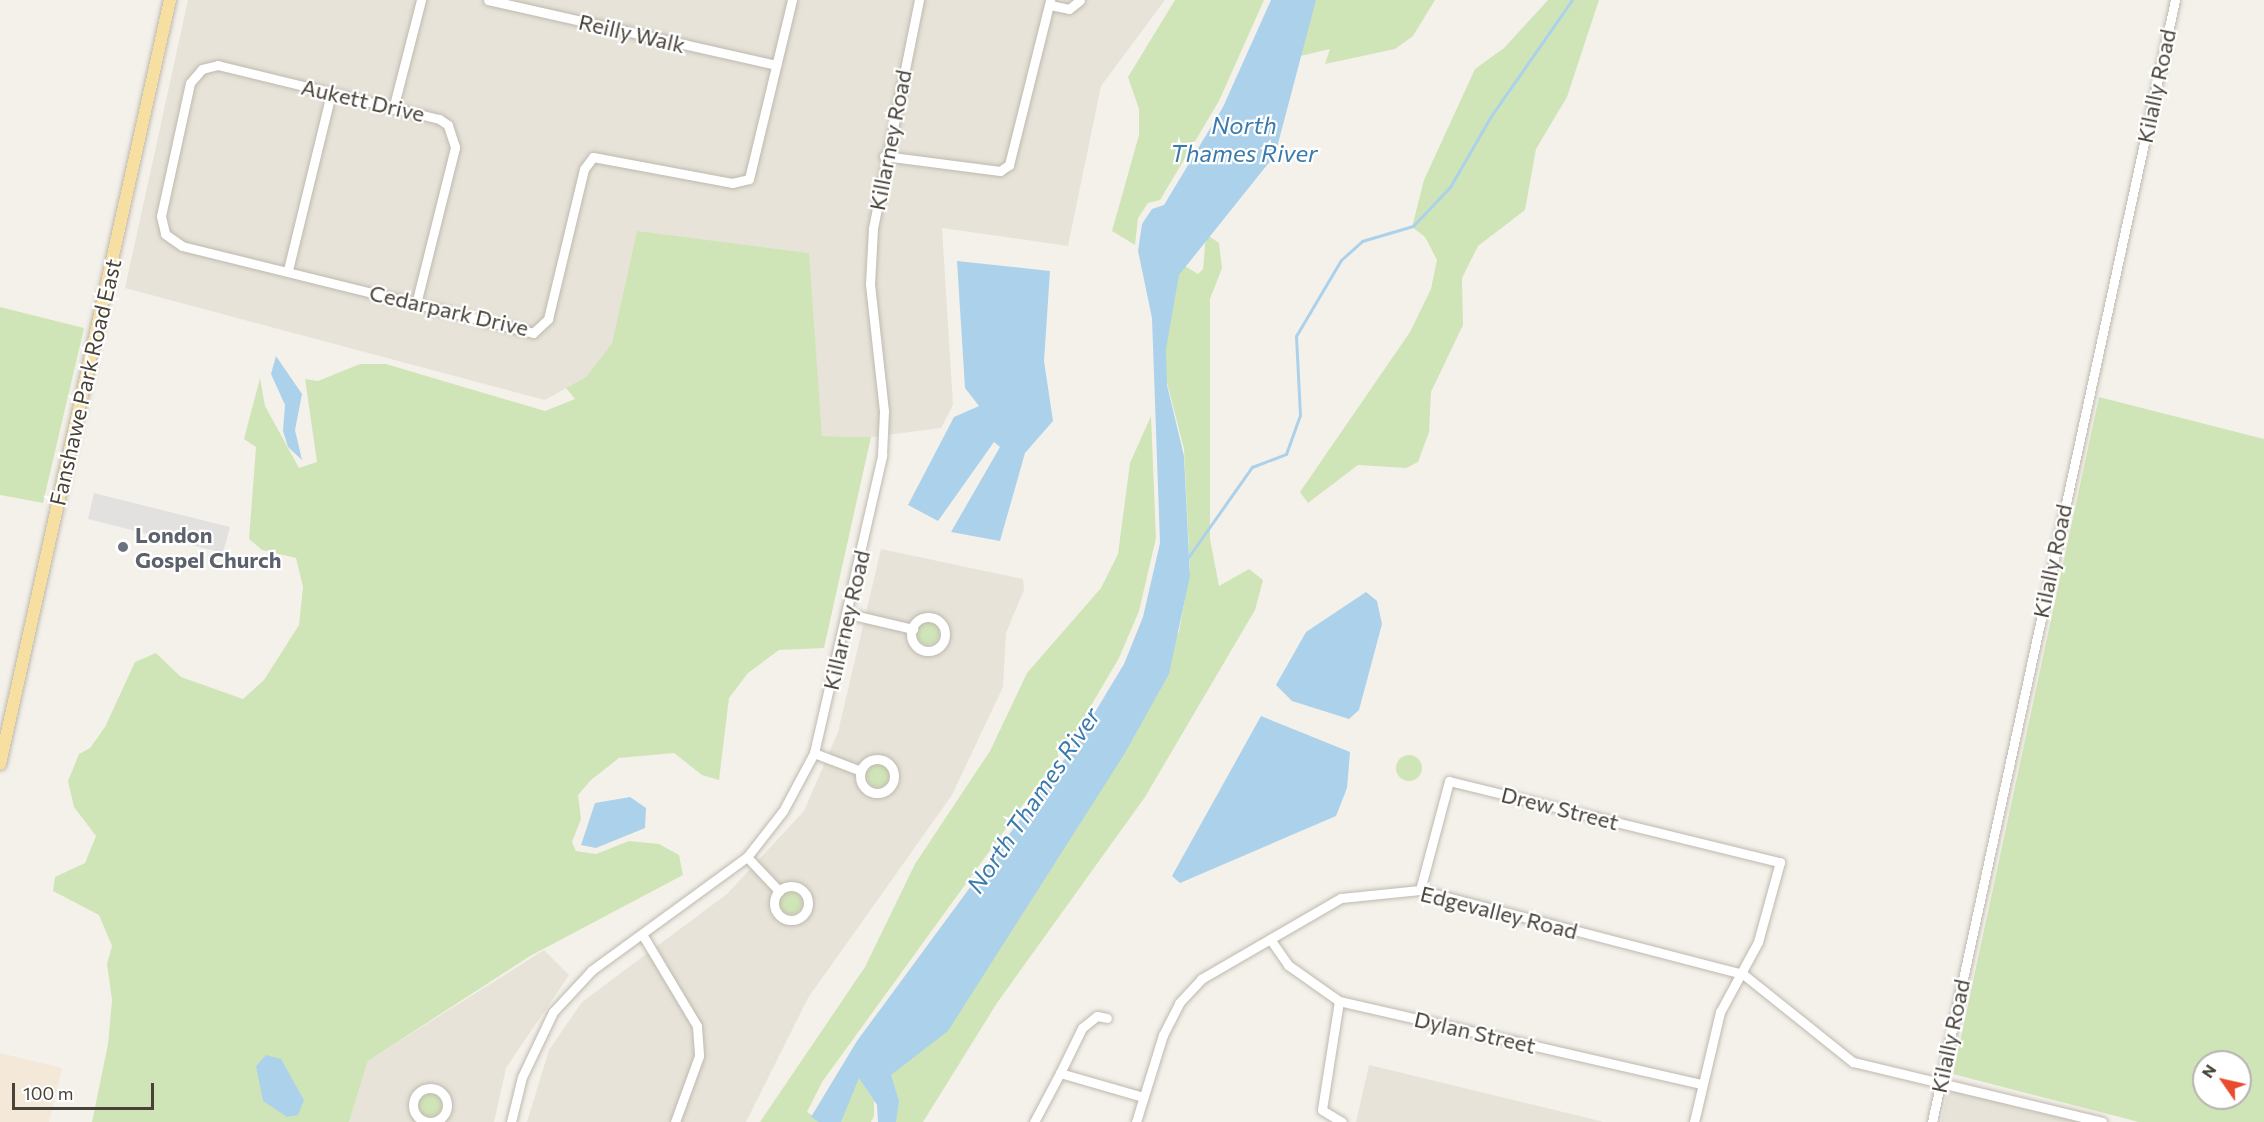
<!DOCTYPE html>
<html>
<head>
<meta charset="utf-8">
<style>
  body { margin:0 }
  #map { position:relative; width:2264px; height:1122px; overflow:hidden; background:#f4f1eb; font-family:Commissioner,sans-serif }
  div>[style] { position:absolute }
  .residential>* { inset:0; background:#e7e3d9 }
  .commercial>* { inset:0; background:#f4e8d8 }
  .green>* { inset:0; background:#d0e5b7 }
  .round { border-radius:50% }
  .parking>* { inset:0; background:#e3e1df }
  .water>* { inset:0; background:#acd1eb }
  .stream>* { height:3px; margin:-1.5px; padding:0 1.5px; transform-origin:1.5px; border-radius:1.5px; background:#acd1eb }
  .roads { filter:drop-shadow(0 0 2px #bfb9ae) drop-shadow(0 0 2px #bfb9ae) }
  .minor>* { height:9px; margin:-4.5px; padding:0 4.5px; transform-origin:4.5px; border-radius:4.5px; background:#fff }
  .minor>.ring { margin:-4.5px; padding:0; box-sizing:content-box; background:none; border:9px solid #fff; border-radius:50% }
  .major>* { height:12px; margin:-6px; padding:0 6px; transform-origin:6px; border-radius:6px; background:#f6dfa1 }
  .dots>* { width:16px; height:16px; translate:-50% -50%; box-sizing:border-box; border:3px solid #fff; border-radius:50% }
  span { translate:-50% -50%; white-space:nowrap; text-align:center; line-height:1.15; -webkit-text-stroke:4.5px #fff; paint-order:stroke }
  .street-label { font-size:22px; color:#484239 }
  .worship-label { font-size:22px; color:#5b616d; font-weight:700 }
  .left { translate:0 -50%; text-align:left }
  .water-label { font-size:24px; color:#3a7aac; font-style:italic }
  .north { position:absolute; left:2192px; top:1050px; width:60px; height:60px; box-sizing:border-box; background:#fff; border:2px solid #b6b3b0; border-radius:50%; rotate:304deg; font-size:16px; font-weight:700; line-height:24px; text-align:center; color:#484239 }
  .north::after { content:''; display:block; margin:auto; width:21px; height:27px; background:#e94b2d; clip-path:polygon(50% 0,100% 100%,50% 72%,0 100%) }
  .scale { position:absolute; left:12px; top:1083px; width:142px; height:27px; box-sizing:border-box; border:3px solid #484239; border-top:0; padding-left:8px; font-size:18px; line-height:21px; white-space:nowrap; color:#484239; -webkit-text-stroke:4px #fff; paint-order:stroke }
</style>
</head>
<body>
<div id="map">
  <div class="residential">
    <div style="clip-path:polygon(188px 0,1165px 0,1101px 86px,1068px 246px,942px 228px,953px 405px,941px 428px,871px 437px,822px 436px,808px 253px,637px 232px,612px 343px,586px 377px,545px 400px,125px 288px)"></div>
    <div style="clip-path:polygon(881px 549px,1023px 579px,1024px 590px,1006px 633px,1003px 687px,952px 795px,808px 998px,746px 1122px,527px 1122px,549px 1050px,582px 1002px,727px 894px,804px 811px,838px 732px)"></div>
    <div style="clip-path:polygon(544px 950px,569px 975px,506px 1068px,494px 1122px,349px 1122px,368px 1061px)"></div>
    <div style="clip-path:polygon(1369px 1065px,1604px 1122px,1356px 1122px)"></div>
    <div style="clip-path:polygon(1956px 1090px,2080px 1122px,1941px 1122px,1947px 1095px)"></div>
  </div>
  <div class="commercial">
    <div style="clip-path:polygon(0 1053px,62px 1068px,49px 1122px,0 1122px)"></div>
  </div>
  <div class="green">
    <div style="clip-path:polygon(1175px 0,1264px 0,1219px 101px,1160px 200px,1148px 203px,1138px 218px,1135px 245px,1112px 231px,1139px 135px,1139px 109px,1128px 77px)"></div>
    <div style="clip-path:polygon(1313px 0,1435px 0,1413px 36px,1395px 49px,1325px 64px,1330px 49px,1296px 57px)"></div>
    <div style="clip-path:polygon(1548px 0,1599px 0,1567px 97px,1536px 149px,1525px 210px,1478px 246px,1462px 278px,1463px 325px,1431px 392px,1429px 432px,1418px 462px,1406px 468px,1358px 465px,1308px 503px,1300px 492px,1410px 332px,1431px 289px,1437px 260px,1425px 237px,1412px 227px,1424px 180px,1475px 69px,1504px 48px)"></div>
    <div style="clip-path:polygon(637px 231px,809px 253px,822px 436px,871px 437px,824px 648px,779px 650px,748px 673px,729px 698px,719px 780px,702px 775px,674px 753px,619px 758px,591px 780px,578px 795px,581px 819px,572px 842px,576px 851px,596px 854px,629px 841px,659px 844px,679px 855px,683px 875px,530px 956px,368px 1061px,349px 1122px,92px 1122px,108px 1044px,112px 1000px,107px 964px,112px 946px,99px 915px,53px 891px,55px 877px,85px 863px,96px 836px,74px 807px,68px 781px,79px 754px,90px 748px,105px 727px,135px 662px,156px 653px,181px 677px,243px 699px,264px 680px,299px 625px,303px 587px,296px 558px,262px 550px,249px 539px,256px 447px,244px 439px,260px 378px,265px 406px,299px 468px,317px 462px,305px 379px,318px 381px,360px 364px,386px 364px,545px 411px,575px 399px,566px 388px,586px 377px,612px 343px)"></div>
    <div style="clip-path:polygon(1206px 234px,1219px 243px,1222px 268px,1210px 299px,1210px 539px,1219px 586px,1249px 569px,1263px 580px,1255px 610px,1145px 797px,997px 1003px,923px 1122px,893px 1122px,896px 1096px,889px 1070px,1179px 632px,1190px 570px,1184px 449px,1166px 379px,1165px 343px,1177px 271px,1185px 266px,1198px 274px,1203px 269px)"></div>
    <div style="clip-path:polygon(0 307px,84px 328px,43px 503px,0 495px)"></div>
    <div style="clip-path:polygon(evenodd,2099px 397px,2264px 439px,2264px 1122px,2139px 1122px,1953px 1074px,2099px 397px,2204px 1062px,2240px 1062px,2240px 1098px,2204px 1098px,2204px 1062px)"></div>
    <div style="clip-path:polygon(1151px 416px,1156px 538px,1139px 611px,1119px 658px,1073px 736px,822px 1082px,807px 1112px,822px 1122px,760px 1122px,865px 967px,915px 864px,990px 751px,1027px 673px,1101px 588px,1118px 554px,1130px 463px)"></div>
    <div class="round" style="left:917px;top:622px;width:22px;height:22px"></div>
    <div class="round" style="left:1396px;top:755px;width:26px;height:26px"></div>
    <div class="round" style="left:867px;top:765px;width:22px;height:22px"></div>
    <div class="round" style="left:780px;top:892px;width:22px;height:22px"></div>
    <div style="clip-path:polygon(856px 1073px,874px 1100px,874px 1116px,871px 1122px,837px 1122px)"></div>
    <div class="round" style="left:419px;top:1094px;width:22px;height:22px"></div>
  </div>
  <div class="parking">
    <div style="clip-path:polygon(94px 493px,230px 527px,223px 553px,88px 519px)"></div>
  </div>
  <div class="water">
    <div style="clip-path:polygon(1271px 0,1316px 0,1275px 155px,1179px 275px,1166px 349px,1167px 385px,1184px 456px,1190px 576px,1169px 674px,1125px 753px,948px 1031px,891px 1075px,899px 1101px,896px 1122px,878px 1122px,877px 1105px,859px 1078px,841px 1122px,819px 1122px,811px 1117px,857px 1041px,1077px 742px,1124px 664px,1143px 617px,1160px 543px,1152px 318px,1138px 251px,1142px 224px,1152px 209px,1164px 205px,1223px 107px)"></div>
    <div style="clip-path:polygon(957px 261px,1050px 271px,1044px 361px,1053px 421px,1025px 453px,1000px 541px,951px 532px,1000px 447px,994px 442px,938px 521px,908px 505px,954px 417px,979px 406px,965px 388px)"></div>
    <div style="clip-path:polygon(276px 356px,302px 394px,295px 430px,302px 460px,288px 447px,283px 431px,285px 405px,271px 374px)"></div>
    <div style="clip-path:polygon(1366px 592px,1377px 601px,1382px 624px,1359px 710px,1349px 719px,1292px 701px,1276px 685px,1306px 632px)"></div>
    <div style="clip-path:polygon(1261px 716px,1350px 752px,1347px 788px,1336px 816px,1180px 883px,1172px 876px)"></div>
    <div style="clip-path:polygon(630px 797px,646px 808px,645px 828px,596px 848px,581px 845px,595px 803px)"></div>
    <div style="clip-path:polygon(266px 1055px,281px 1059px,304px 1100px,298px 1115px,287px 1117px,263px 1101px,256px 1066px)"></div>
  </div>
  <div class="stream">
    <div style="left:1187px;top:559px;width:113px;rotate:-54.8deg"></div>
    <div style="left:1252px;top:467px;width:36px;rotate:-21deg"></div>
    <div style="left:1286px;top:454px;width:41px;rotate:-70.3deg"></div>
    <div style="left:1300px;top:415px;width:79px;rotate:-92.9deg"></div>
    <div style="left:1296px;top:336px;width:88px;rotate:-59.4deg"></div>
    <div style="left:1341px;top:260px;width:28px;rotate:-42deg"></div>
    <div style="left:1362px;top:241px;width:53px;rotate:-16.4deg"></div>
    <div style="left:1413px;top:226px;width:54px;rotate:-46.5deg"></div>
    <div style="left:1450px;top:187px;width:82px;rotate:-60deg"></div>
    <div style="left:1491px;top:116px;width:141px;rotate:-55.1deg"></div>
  </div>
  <div class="roads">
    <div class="minor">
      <div style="left:488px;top:0;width:295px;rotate:12.7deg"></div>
      <div style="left:1050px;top:5px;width:19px;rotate:12deg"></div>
      <div style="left:1069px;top:9px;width:14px;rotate:-39deg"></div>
      <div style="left:393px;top:109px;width:113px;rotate:-75.6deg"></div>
      <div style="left:884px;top:156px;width:117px;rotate:7.4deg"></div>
      <div style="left:1000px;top:171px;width:11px;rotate:-34deg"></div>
      <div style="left:1009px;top:165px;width:170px;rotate:-76deg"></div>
      <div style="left:288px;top:270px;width:182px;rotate:-76.3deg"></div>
      <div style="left:416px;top:304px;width:162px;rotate:-76deg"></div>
      <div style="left:455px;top:147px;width:23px;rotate:-108deg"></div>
      <div style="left:448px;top:125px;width:11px;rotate:-146deg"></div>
      <div style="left:439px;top:119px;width:228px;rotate:-166.3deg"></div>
      <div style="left:218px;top:65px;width:16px;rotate:166deg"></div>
      <div style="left:202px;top:69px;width:18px;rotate:131deg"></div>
      <div style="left:190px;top:83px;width:136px;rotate:102.3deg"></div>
      <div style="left:161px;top:216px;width:18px;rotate:77deg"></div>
      <div style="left:165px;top:234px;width:21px;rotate:35deg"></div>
      <div style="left:182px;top:246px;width:362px;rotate:13.9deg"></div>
      <div style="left:533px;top:333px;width:21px;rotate:-43deg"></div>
      <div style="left:548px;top:319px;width:154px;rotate:-76.5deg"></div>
      <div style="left:584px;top:169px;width:15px;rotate:-53deg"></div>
      <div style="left:593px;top:157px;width:141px;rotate:10.6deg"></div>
      <div style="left:732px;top:183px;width:17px;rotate:-13deg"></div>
      <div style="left:749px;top:179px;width:184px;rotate:-76.5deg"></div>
      <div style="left:849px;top:614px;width:66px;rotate:13.2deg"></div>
      <div class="ring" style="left:911px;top:617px;width:25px;height:25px"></div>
      <div style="left:814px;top:753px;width:50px;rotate:21deg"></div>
      <div class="ring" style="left:860px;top:759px;width:25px;height:25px"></div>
      <div style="left:747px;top:857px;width:47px;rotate:46.7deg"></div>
      <div class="ring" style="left:774px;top:886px;width:25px;height:25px"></div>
      <div style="left:1420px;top:890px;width:113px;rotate:-75.1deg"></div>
      <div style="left:1449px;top:781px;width:341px;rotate:13.8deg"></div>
      <div style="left:1780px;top:862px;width:83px;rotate:105.4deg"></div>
      <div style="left:1758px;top:942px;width:80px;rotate:118.5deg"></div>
      <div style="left:1720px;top:1012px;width:113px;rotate:103.3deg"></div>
      <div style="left:642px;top:934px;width:107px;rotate:59.1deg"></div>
      <div style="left:697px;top:1026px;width:30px;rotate:86deg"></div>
      <div style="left:699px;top:1056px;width:70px;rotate:110deg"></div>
      <div style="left:1270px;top:939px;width:32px;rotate:55deg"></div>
      <div style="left:1288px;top:965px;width:62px;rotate:35.2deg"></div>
      <div style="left:1339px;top:1001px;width:372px;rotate:12.9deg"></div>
      <div style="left:1339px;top:1001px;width:110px;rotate:98.9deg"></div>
      <div style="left:1322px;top:1110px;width:23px;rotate:31deg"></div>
      <div style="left:1060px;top:1073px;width:50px;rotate:-63.9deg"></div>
      <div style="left:1082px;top:1028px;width:19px;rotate:-39deg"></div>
      <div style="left:1097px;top:1016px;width:10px;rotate:11deg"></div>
      <div class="ring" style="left:413px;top:1088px;width:25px;height:25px"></div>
      <div style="left:511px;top:1122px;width:46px;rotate:-76.3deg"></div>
      <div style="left:522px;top:1077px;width:72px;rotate:-64.5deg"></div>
      <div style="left:553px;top:1012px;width:57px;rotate:-47.1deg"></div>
      <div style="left:592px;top:970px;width:192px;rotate:-36.1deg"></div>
      <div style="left:747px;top:857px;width:58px;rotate:-52deg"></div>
      <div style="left:783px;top:811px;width:66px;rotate:-61.9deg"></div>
      <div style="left:814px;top:753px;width:306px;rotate:-77.1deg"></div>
      <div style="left:882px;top:455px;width:44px;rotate:-87.4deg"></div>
      <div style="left:884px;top:411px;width:128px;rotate:-96.3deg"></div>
      <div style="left:870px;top:284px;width:56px;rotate:-86.9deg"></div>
      <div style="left:873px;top:228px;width:233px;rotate:-78.6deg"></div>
      <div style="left:1034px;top:1122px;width:55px;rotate:-62deg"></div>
      <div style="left:1060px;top:1073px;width:86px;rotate:16.1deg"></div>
      <div style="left:1136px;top:1122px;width:91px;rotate:-72.8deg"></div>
      <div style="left:1163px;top:1035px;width:36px;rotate:-63deg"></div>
      <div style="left:1179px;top:1003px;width:33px;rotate:-47deg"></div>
      <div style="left:1201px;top:979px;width:162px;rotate:-30.1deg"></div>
      <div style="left:1341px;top:898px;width:79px;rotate:-5.8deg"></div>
      <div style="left:1420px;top:890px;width:334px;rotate:14.6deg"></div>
      <div style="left:1743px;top:974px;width:141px;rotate:38.7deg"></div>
      <div style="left:1853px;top:1062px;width:256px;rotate:13.5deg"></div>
      <div style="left:1932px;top:1122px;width:1148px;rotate:-77.78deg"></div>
    </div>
    <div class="major">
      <div style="left:0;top:764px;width:783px;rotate:-77.46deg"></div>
    </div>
  </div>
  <div class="dots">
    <div style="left:123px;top:547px;background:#6b7280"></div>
  </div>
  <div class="street-label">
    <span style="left:632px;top:33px;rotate:13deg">Reilly Walk</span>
    <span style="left:2156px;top:86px;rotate:-78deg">Kilally Road</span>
    <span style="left:363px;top:100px;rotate:13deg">Aukett Drive</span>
    <span style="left:890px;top:140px;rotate:-79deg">Killarney Road</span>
    <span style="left:449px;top:310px;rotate:13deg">Cedarpark Drive</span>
    <span style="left:85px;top:382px;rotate:-77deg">Fanshawe Park Road East</span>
    <span style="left:2052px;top:561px;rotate:-78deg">Kilally Road</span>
    <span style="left:846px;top:620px;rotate:-77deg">Killarney Road</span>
    <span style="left:1560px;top:808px;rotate:14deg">Drew Street</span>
    <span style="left:1499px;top:912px;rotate:14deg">Edgevalley Road</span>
    <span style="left:1475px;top:1032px;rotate:13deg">Dylan Street</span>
    <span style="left:1950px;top:1036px;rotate:-78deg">Kilally Road</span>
  </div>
  <div class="worship-label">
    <span class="left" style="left:135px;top:547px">London<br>Gospel Church</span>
  </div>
  <div class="water-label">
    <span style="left:1244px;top:139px">North<br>Thames River</span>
    <span style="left:1033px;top:800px;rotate:-56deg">North Thames River</span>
  </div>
  <div class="north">N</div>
  <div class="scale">100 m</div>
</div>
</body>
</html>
